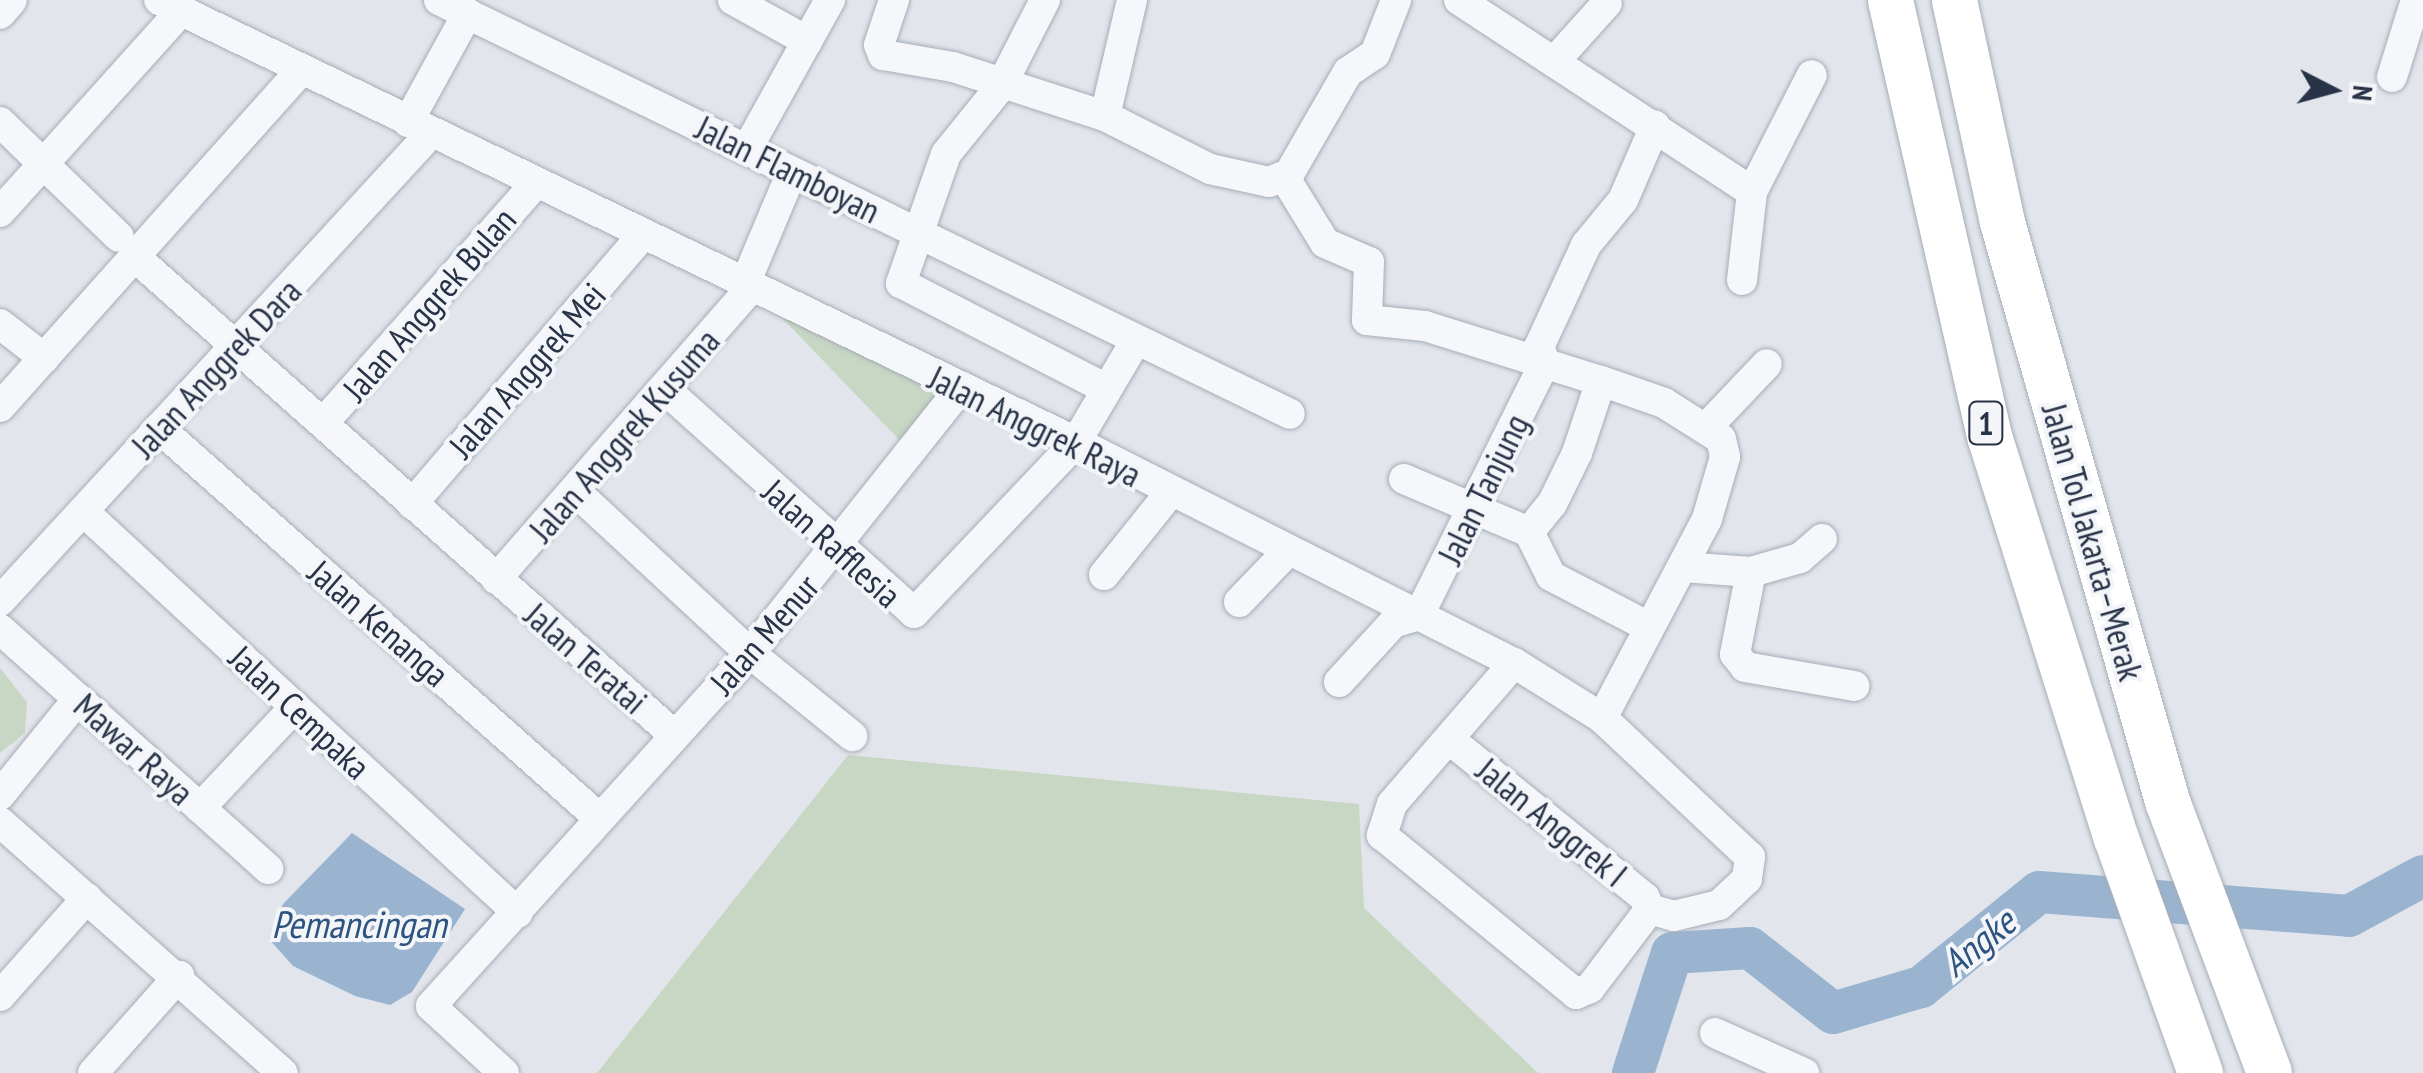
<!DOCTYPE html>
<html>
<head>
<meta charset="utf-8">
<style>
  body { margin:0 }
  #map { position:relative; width:2423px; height:1073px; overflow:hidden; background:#e2e6ec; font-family:"PT Sans Narrow",sans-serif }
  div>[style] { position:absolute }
  .green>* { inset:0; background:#c8d7c3 }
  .water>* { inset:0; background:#9ab4d0 }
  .river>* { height:42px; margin:-21px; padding:0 21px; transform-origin:21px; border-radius:21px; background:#9ab4d0 }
  .roads { filter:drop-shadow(0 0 2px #a6adb7) drop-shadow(0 0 2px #a6adb7) }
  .minor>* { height:30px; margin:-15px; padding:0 15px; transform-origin:15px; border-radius:15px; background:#f6f7fa }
  .highway>* { height:45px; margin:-22.5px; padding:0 22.5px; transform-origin:22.5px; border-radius:22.5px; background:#fff }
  span { translate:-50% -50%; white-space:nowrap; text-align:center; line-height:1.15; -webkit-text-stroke:8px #f3f5f9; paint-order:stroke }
  .shield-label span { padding:2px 8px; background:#f3f5f9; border:2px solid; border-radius:8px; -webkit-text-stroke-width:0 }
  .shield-label { font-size:32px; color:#283347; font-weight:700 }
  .street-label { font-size:35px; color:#283347 }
  .water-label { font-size:38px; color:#2d5380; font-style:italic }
  .north { position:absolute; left:2283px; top:40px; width:100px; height:100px; -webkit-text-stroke:8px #f3f5f9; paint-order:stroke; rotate:96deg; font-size:28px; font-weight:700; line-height:40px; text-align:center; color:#283347 }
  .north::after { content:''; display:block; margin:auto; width:35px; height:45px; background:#283347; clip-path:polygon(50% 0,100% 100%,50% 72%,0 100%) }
</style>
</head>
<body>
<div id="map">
  <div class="green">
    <div style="clip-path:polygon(760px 295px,956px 392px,908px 449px)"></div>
    <div style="clip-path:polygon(0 668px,27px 702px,25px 733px,0 753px)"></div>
    <div style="clip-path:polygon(848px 755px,1359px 804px,1364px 908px,1538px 1073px,597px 1073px)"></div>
  </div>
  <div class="water">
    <div style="clip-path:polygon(352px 833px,465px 909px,412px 992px,390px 1005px,355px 996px,293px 966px,269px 939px,283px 904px)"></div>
  </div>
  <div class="river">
    <div style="left:1633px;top:1073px;width:126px;rotate:-72deg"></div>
    <div style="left:1672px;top:953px;width:78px;rotate:-3.7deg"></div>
    <div style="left:1750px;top:948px;width:105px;rotate:38.1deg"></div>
    <div style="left:1833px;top:1013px;width:92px;rotate:-16.5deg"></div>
    <div style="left:1921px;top:987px;width:151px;rotate:-38.8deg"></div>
    <div style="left:2039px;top:892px;width:311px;rotate:4.4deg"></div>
    <div style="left:2349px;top:916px;width:84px;rotate:-28.4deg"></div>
  </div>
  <div class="roads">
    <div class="minor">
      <div style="left:159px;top:0;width:1018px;rotate:25.73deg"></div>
      <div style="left:1076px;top:442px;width:491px;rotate:26.8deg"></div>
      <div style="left:1514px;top:663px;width:104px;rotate:32deg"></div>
      <div style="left:1602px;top:718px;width:203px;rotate:43.2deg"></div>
      <div style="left:1750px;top:857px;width:22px;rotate:98deg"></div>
      <div style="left:1747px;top:879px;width:38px;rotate:137deg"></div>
      <div style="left:1719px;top:905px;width:46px;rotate:166.3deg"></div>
      <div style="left:1674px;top:916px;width:25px;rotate:-164deg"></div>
      <div style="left:439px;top:0;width:946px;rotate:25.94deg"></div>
      <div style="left:733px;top:0;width:85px;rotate:29deg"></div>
      <div style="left:894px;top:0;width:47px;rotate:108.4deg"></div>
      <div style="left:879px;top:45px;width:11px;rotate:68deg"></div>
      <div style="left:883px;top:55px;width:71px;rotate:9.7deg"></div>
      <div style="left:953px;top:67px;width:160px;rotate:17.9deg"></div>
      <div style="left:1105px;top:116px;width:118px;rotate:26.8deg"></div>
      <div style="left:1210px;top:169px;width:60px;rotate:12.4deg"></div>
      <div style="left:1269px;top:182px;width:22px;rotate:-22deg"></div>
      <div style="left:1289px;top:174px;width:118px;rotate:-60deg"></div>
      <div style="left:1348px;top:72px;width:32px;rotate:-34deg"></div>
      <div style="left:1375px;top:54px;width:58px;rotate:-68.7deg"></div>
      <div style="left:1045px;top:0;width:97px;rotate:117.1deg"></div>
      <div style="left:1001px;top:86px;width:87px;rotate:129deg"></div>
      <div style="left:946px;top:154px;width:137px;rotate:109.2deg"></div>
      <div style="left:901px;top:283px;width:231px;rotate:27.3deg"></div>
      <div style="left:1459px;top:0;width:350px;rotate:33.2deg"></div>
      <div style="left:0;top:14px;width:18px;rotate:-49deg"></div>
      <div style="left:1554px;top:62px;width:79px;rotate:-48.1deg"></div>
      <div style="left:2392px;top:77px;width:81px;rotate:-72.7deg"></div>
      <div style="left:1105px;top:116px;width:119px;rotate:-76.9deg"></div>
      <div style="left:0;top:122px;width:165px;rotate:44deg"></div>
      <div style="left:408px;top:122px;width:124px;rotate:-61.2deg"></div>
      <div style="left:747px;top:149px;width:171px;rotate:-60.9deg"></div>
      <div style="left:1285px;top:178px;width:76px;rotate:58.4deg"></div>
      <div style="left:1325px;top:243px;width:48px;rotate:23.4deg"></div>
      <div style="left:1369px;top:262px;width:58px;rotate:92deg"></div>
      <div style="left:1367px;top:320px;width:58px;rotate:5.9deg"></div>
      <div style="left:1425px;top:326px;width:184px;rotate:17.4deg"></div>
      <div style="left:1601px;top:381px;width:67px;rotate:19.2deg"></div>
      <div style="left:1664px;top:403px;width:67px;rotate:32.3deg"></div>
      <div style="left:1721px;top:439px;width:18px;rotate:77deg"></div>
      <div style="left:1725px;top:457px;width:65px;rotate:106.2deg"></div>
      <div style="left:1707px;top:519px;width:225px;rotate:117.8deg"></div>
      <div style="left:0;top:212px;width:270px;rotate:-48deg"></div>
      <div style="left:134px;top:256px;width:720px;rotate:41.57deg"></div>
      <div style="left:1742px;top:280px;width:89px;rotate:-83.5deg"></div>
      <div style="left:1752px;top:192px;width:131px;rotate:-62.9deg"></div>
      <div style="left:744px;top:286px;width:121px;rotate:-67.2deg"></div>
      <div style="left:0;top:324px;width:56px;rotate:37.7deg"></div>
      <div style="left:1545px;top:362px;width:16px;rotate:-112deg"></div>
      <div style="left:1539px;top:347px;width:45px;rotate:-65.1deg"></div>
      <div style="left:1558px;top:306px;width:67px;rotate:-65.3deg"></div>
      <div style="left:1586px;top:245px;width:58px;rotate:-50.6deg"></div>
      <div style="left:1623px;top:200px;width:81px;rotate:-66.6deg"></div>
      <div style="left:667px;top:391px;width:332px;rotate:41.9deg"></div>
      <div style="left:914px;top:613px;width:236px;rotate:-46.5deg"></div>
      <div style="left:1076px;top:442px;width:116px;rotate:-59.5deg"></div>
      <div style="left:0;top:407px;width:452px;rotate:-48.2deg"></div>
      <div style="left:323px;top:423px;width:319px;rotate:-48.4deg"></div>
      <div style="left:159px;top:428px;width:588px;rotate:41.55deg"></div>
      <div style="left:1706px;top:428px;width:88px;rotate:-46.4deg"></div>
      <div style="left:1404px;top:479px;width:136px;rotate:23deg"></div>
      <div style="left:1529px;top:532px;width:49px;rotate:63.4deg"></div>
      <div style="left:1551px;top:576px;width:108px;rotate:27.5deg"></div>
      <div style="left:576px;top:492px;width:237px;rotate:42.8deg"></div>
      <div style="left:750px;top:653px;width:132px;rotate:39.1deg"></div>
      <div style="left:412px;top:504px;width:353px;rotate:-49.4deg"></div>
      <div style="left:83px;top:511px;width:592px;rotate:42.74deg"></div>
      <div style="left:1529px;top:532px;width:36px;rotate:-51deg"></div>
      <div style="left:1552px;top:504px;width:57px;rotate:-63.9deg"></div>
      <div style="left:1577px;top:453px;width:76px;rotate:-71.6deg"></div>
      <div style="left:1682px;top:567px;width:69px;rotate:4.1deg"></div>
      <div style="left:1751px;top:572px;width:51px;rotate:-15.9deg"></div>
      <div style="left:1800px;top:558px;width:29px;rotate:-41deg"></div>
      <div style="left:1751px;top:572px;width:84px;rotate:101deg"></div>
      <div style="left:1735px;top:654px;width:16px;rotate:52deg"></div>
      <div style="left:1745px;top:667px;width:111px;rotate:9.9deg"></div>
      <div style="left:1104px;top:575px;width:105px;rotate:-51.2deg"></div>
      <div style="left:496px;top:579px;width:386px;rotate:-48.8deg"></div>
      <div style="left:0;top:601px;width:636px;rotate:-47.36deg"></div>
      <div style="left:1239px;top:602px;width:69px;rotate:-46.2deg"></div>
      <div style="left:0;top:629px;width:360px;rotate:41.8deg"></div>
      <div style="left:1514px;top:663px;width:186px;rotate:130.9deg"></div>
      <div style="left:1392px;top:804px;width:33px;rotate:108deg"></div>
      <div style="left:1382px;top:835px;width:251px;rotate:39.3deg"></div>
      <div style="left:1576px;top:994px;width:15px;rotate:-23deg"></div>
      <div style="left:1590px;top:988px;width:99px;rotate:-52.8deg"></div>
      <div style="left:1339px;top:682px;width:80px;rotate:-47.5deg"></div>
      <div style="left:1393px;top:623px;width:27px;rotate:-17deg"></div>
      <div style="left:1419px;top:615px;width:283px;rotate:-63.5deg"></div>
      <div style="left:1449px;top:739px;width:252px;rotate:39deg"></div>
      <div style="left:1645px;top:898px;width:12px;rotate:66deg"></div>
      <div style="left:0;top:795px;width:124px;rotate:-50.9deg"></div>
      <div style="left:200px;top:808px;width:139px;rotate:-46.8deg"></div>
      <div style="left:0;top:822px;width:378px;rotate:41.6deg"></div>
      <div style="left:0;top:996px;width:131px;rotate:-48.4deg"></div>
      <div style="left:1715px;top:1033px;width:98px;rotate:24.2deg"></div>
      <div style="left:93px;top:1073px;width:130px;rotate:-48.4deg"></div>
      <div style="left:504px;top:1073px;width:99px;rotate:-137.5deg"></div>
      <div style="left:431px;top:1006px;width:476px;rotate:-47.9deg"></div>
      <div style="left:750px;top:653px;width:337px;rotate:-51.5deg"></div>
    </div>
    <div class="highway">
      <div style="left:1890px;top:0;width:450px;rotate:77.2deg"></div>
      <div style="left:1990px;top:439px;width:418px;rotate:72.5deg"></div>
      <div style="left:2116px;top:838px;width:250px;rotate:70.3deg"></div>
      <div style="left:1954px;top:0;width:227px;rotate:77.8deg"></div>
      <div style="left:2002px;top:222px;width:602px;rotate:74.09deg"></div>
      <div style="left:2167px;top:801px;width:290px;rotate:69.4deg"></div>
    </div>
  </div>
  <div class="shield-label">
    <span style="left:1986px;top:423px">1</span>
  </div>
  <div class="street-label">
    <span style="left:788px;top:169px;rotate:26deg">Jalan Flamboyan</span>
    <span style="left:429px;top:304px;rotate:-49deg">Jalan Anggrek Bulan</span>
    <span style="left:216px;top:368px;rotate:-47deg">Jalan Anggrek Dara</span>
    <span style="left:527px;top:370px;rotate:-49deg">Jalan Anggrek Mei</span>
    <span style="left:1035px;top:426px;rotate:26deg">Jalan Anggrek Raya</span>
    <span style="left:624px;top:435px;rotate:-49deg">Jalan Anggrek Kusuma</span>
    <span style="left:1483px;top:489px;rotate:-64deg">Jalan Tanjung</span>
    <span style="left:2093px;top:542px;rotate:74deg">Jalan Tol Jakarta–Merak</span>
    <span style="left:832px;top:543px;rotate:42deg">Jalan Rafflesia</span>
    <span style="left:379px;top:623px;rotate:41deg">Jalan Kenanga</span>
    <span style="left:764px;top:634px;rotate:-49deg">Jalan Menur</span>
    <span style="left:586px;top:658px;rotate:41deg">Jalan Teratai</span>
    <span style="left:300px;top:712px;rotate:43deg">Jalan Cempaka</span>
    <span style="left:134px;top:749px;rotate:42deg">Mawar Raya</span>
    <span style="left:1552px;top:822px;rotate:39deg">Jalan Anggrek I</span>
  </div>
  <div class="water-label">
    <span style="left:359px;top:924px">Pemancingan</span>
    <span style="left:1978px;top:942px;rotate:-39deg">Angke</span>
  </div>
  <div class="north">N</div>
</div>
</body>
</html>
